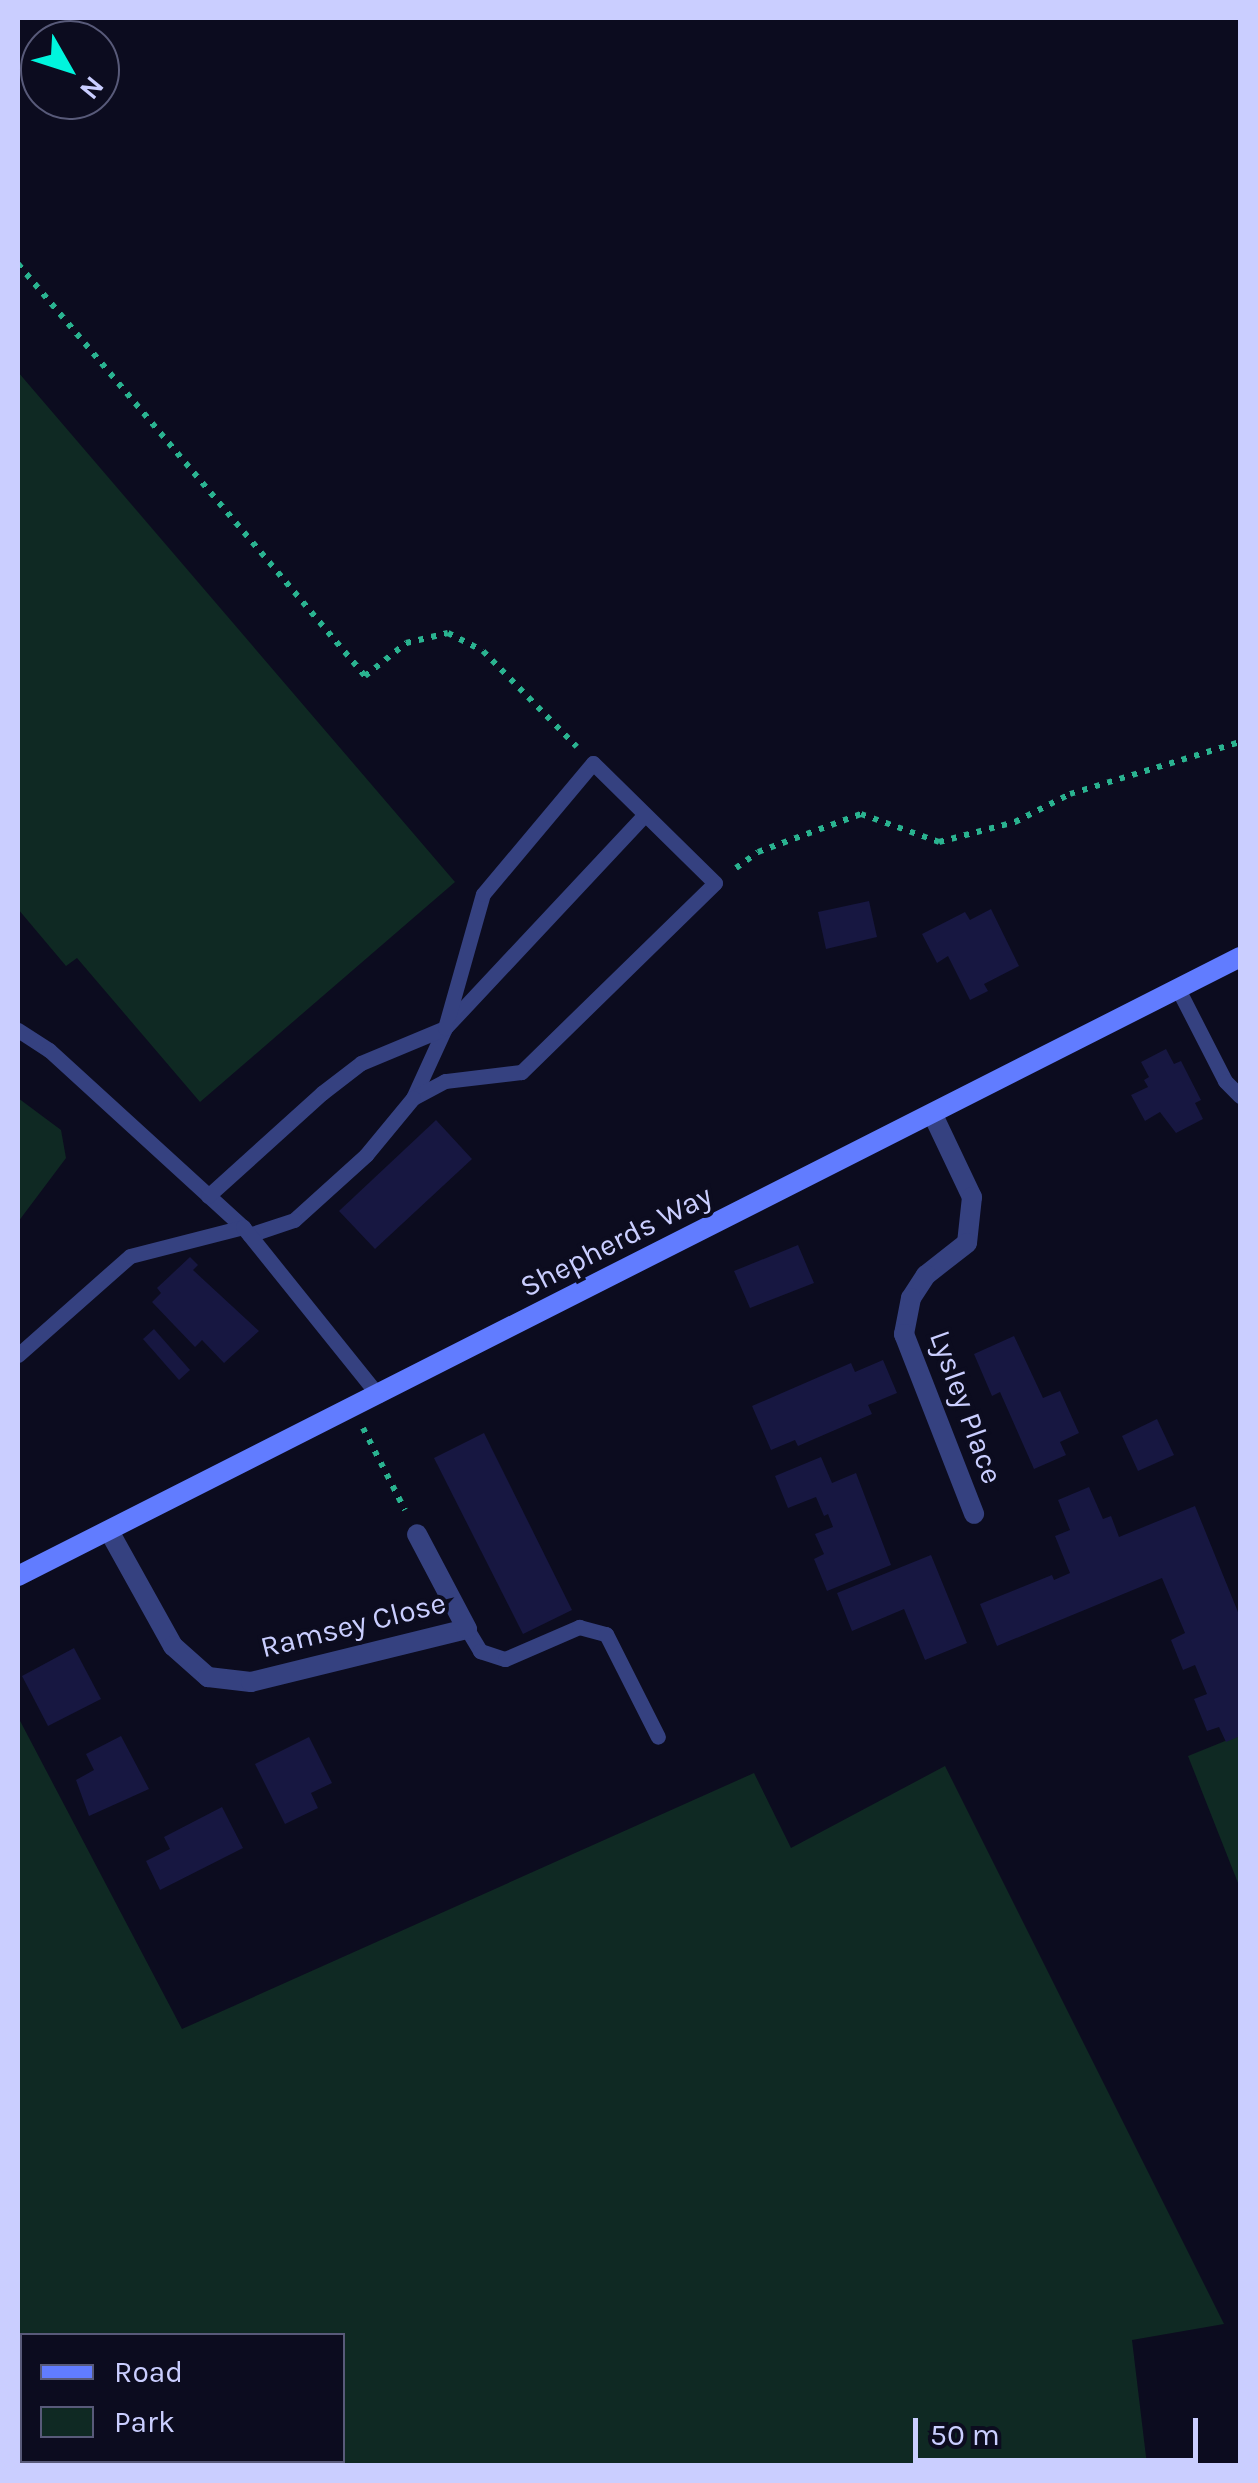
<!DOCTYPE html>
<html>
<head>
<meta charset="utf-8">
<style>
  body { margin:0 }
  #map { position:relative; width:1258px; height:2483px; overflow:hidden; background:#0c0c1f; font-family:Karla,sans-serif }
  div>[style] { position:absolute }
  .green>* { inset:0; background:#0f2923 }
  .building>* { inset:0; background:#171741 }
  .path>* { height:6px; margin-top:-3px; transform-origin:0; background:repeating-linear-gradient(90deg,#2ab390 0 5px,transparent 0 13px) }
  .lane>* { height:15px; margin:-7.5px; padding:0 7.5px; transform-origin:7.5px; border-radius:7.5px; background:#354180 }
  .street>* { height:20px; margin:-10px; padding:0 10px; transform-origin:10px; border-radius:10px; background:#354180 }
  .secondary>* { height:20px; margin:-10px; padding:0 10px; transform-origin:10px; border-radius:10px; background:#617cff }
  span { translate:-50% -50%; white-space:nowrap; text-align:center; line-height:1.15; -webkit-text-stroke:8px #0c0c1f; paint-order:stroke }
  .street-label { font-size:30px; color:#caceff }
  .frame { position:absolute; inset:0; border:20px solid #caceff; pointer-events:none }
  .legend { position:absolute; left:20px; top:2333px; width:325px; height:130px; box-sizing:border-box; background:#0c0c1f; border:2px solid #585a79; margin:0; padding:12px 18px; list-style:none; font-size:30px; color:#caceff }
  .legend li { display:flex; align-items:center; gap:20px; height:50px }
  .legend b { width:50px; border:2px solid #585a79 }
  .north { position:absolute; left:20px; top:20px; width:100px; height:100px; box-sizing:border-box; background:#0c0c1f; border:2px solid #585a79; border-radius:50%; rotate:129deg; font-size:28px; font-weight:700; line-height:40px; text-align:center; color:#caceff }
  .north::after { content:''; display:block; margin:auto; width:35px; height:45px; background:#00f5dd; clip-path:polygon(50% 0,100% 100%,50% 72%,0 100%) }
  .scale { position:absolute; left:913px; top:2418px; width:285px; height:45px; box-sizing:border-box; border:5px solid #caceff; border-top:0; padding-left:12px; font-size:30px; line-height:35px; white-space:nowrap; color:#caceff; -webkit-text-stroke:8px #0c0c1f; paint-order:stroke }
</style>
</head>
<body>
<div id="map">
  <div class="green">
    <div style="clip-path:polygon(18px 372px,455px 882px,200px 1102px,77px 958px,66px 966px,18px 909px)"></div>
    <div style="clip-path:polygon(18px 1098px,61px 1130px,66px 1158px,18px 1222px)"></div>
    <div style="clip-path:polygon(evenodd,18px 1717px,182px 2029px,754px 1773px,791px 1848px,945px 1766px,1224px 2324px,1132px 2340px,1147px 2465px,18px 2465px,18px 1717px,22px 2336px,342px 2336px,342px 2460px,22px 2460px,22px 2336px)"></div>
    <div style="clip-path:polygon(1240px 1735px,1240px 1888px,1188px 1756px)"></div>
  </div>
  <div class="building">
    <div style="clip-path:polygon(869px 901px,877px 937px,826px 949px,818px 912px)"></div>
    <div style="clip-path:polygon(991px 909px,1019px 966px,984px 984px,988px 991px,970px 1000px,948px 956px,937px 963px,922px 934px,965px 912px,970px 920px)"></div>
    <div style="clip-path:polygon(1166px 1049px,1174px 1064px,1181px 1061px,1201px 1100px,1195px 1103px,1203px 1119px,1176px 1133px,1160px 1112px,1145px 1121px,1131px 1095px,1148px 1087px,1144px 1080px,1149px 1077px,1141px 1062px)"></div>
    <div style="clip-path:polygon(436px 1120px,472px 1159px,375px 1249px,339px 1211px)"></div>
    <div style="clip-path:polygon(798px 1245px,814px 1283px,750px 1308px,734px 1271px)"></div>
    <div style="clip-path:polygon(190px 1257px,198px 1265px,193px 1270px,259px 1331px,224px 1363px,202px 1340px,195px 1347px,152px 1302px,161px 1293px,157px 1288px)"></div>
    <div style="clip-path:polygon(154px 1329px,190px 1370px,179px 1380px,143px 1339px)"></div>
    <div style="clip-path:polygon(1014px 1336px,1043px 1398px,1060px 1391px,1079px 1433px,1060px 1442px,1066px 1455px,1034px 1469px,1000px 1392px,992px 1396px,974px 1354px)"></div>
    <div style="clip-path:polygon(883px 1360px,897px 1393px,868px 1405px,872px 1414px,798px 1446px,795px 1440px,771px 1450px,752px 1406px,851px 1363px,855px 1372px)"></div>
    <div style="clip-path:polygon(1157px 1419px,1174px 1455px,1138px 1471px,1122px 1436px)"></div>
    <div style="clip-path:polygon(484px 1433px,572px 1610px,523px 1634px,434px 1458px)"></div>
    <div style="clip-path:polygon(821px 1457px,832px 1483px,856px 1473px,891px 1565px,827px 1591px,814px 1559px,824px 1554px,815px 1534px,833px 1527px,828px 1514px,824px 1516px,816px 1497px,788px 1508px,775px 1476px)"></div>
    <div style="clip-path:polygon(1089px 1487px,1103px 1519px,1111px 1516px,1119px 1537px,1195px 1506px,1240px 1617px,1240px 1736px,1226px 1742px,1219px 1727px,1207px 1731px,1194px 1699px,1207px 1694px,1195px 1665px,1183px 1670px,1171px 1640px,1185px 1633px,1162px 1578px,997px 1646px,980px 1604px,1052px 1575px,1054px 1580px,1070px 1573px,1055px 1536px,1070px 1530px,1058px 1500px)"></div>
    <div style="clip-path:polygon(931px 1555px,967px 1643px,925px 1660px,904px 1609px,852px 1631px,837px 1593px)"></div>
    <div style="clip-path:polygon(74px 1648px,101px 1699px,48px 1726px,22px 1676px)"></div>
    <div style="clip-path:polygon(121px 1736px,149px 1789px,89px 1816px,76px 1780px,94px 1770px,86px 1754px)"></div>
    <div style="clip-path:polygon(309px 1737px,332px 1783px,311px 1793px,318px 1808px,285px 1824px,255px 1764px)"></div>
    <div style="clip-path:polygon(222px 1807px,243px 1848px,160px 1890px,146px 1861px,170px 1849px,164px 1837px)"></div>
  </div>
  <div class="path">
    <div style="left:18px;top:264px;width:539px;rotate:49.89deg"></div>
    <div style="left:365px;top:676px;width:53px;rotate:-38.8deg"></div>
    <div style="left:406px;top:643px;width:43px;rotate:-13.4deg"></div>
    <div style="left:448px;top:633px;width:39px;rotate:27deg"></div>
    <div style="left:483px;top:651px;width:134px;rotate:45.6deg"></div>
    <div style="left:736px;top:868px;width:27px;rotate:-36deg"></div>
    <div style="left:758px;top:852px;width:110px;rotate:-20.3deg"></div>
    <div style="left:861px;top:814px;width:83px;rotate:19.7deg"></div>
    <div style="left:939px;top:842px;width:79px;rotate:-14.7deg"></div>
    <div style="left:1015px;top:822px;width:62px;rotate:-27deg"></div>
    <div style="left:1070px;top:794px;width:178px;rotate:-17deg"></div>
    <div style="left:363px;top:1428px;width:92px;rotate:62.9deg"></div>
  </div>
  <div class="lane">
    <div style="left:1178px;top:989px;width:103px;rotate:62.9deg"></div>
    <div style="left:1225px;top:1081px;width:21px;rotate:45deg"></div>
    <div style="left:18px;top:1030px;width:37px;rotate:33deg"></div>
    <div style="left:49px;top:1050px;width:263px;rotate:42.4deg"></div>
    <div style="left:413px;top:1098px;width:77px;rotate:-65.4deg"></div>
    <div style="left:445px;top:1028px;width:291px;rotate:-46.9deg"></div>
    <div style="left:208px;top:1196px;width:154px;rotate:-42.1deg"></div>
    <div style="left:322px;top:1093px;width:49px;rotate:-37.6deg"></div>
    <div style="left:361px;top:1063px;width:91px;rotate:-22.6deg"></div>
    <div style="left:445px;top:1028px;width:139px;rotate:-74.2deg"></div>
    <div style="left:483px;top:894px;width:171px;rotate:-50deg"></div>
    <div style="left:593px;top:763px;width:171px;rotate:44.5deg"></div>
    <div style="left:715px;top:883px;width:271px;rotate:135.7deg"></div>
    <div style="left:521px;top:1072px;width:77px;rotate:173.2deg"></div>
    <div style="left:445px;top:1081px;width:36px;rotate:152deg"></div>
    <div style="left:413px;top:1098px;width:74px;rotate:129.5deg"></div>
    <div style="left:366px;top:1155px;width:97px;rotate:137.9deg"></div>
    <div style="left:294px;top:1220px;width:47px;rotate:161.6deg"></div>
    <div style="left:18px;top:1355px;width:149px;rotate:-41.5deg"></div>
    <div style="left:130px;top:1256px;width:117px;rotate:-14.4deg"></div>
    <div style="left:243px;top:1227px;width:216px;rotate:51.2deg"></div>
    <div style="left:467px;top:1629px;width:26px;rotate:59deg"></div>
    <div style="left:480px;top:1651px;width:26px;rotate:18deg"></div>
    <div style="left:505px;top:1659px;width:81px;rotate:-23.4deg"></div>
    <div style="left:579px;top:1627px;width:28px;rotate:15deg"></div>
    <div style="left:606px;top:1634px;width:115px;rotate:63.2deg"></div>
  </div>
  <div class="street">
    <div style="left:933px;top:1115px;width:91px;rotate:64.6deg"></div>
    <div style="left:972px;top:1197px;width:46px;rotate:96.2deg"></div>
    <div style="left:967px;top:1243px;width:52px;rotate:142deg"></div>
    <div style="left:926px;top:1275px;width:27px;rotate:123deg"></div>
    <div style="left:911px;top:1298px;width:37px;rotate:101deg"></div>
    <div style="left:904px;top:1334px;width:193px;rotate:68.7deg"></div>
    <div style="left:109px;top:1531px;width:132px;rotate:60.9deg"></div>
    <div style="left:173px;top:1646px;width:47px;rotate:41.5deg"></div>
    <div style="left:208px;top:1677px;width:43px;rotate:6.6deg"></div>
    <div style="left:251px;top:1682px;width:222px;rotate:-13.8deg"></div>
    <div style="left:467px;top:1629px;width:107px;rotate:-117.8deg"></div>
  </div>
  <div class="secondary">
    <div style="left:18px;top:1576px;width:1370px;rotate:-26.86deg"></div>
  </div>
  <div class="street-label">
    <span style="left:616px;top:1241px;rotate:-27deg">Shepherds Way</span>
    <span style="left:966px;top:1407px;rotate:70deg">Lysley Place</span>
    <span style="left:353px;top:1625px;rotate:-14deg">Ramsey Close</span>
  </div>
  <div class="frame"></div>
  <ul class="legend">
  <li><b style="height:12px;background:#617cff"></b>Road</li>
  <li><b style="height:28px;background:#0f2923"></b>Park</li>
  </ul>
  <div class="north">N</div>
  <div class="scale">50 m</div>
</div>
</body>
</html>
